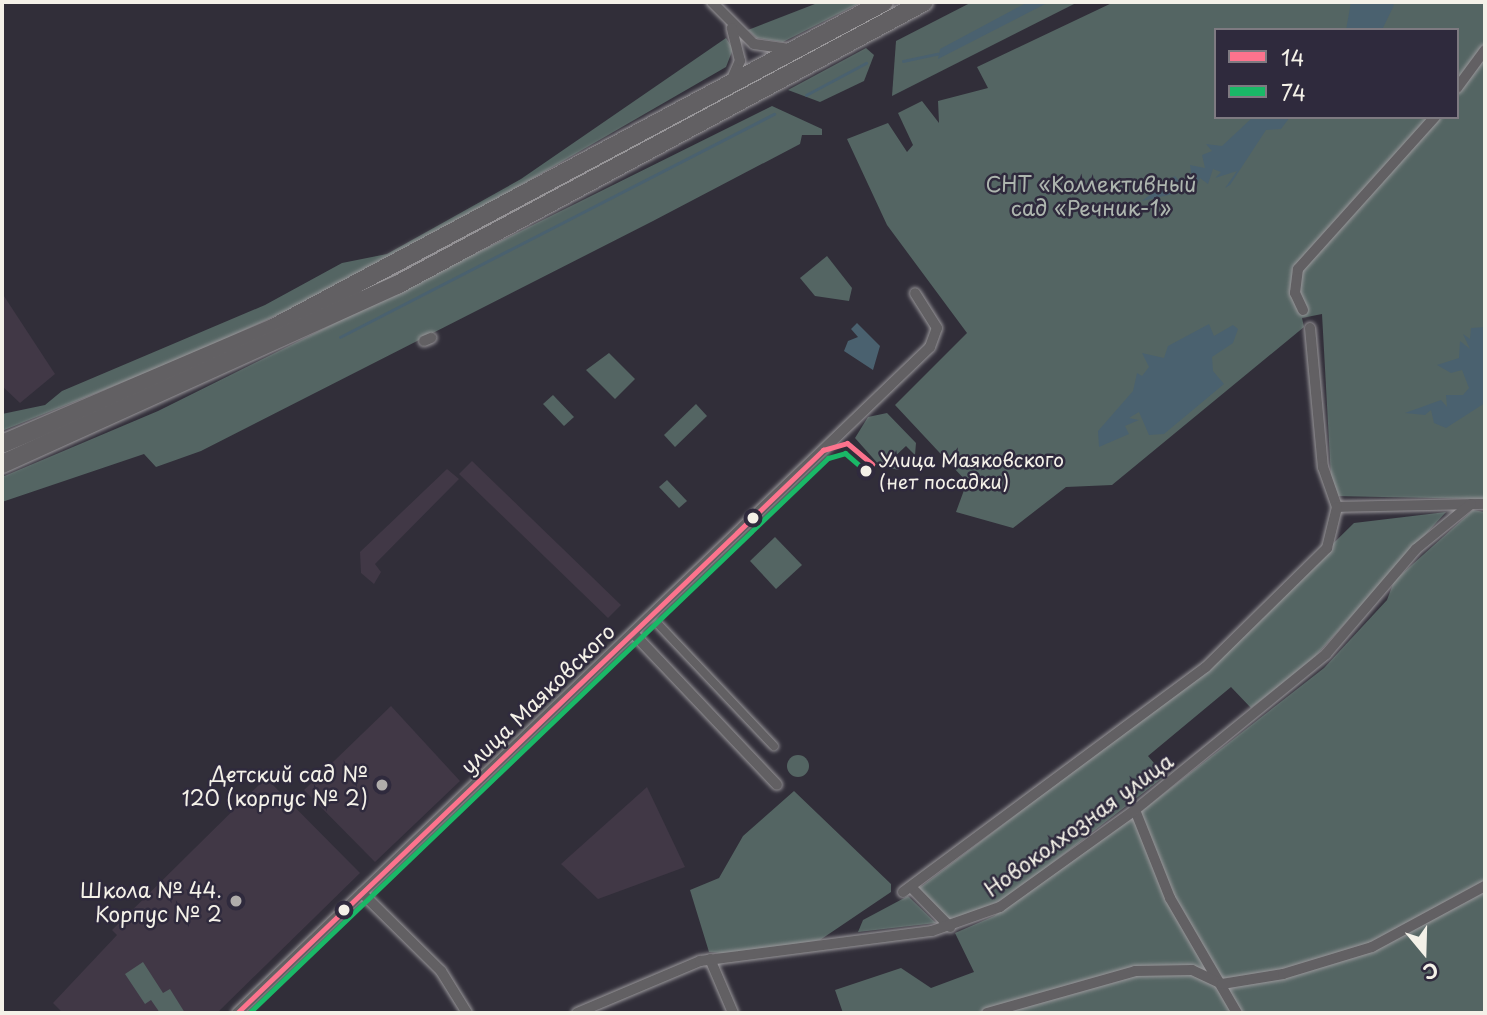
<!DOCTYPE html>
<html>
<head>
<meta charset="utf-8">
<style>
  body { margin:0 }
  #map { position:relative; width:1487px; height:1015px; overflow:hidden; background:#312e39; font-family:"Playpen Sans",sans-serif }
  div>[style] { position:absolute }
  .built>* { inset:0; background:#413846 }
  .green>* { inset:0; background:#546563 }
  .round { border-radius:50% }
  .water>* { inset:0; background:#4a616f }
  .stream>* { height:2.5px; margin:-1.25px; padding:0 1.25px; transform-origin:1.25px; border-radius:1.25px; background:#4a616f }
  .roads { filter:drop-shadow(0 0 2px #9a989b) drop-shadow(0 0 2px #9a989b) }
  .pedestrian>* { height:8px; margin:-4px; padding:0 4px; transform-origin:4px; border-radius:4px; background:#626063 }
  .minor>* { height:10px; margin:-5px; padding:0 5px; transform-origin:5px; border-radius:5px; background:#626063 }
  .primary>* { height:18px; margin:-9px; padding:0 9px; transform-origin:9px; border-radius:9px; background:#626063 }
  .bus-1>* { height:5px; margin:-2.5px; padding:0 2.5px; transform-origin:2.5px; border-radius:2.5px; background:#fc738d }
  .bus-2>* { height:5px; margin:-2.5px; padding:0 2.5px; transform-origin:2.5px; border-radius:2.5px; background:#1ab867 }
  .dots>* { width:19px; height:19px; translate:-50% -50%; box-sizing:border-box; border:4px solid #2f2a3d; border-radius:50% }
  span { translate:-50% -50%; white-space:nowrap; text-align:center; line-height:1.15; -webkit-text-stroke:5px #2f2a3d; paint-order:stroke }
  .bus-label { font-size:19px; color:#f4f1e8 }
  .left { translate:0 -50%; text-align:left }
  .park-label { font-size:21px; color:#aeb6af }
  .street-label { font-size:21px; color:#f4f1e8 }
  .poi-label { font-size:21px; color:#f4f1e8 }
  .right { translate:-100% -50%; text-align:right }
  .frame { position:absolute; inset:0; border:4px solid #f4f1e8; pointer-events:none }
  .legend { position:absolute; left:1214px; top:28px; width:245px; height:91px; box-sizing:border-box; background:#2f2a3d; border:2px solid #7e7a81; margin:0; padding:9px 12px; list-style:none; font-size:21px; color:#f4f1e8 }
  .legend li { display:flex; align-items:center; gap:14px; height:35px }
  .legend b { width:35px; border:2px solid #7e7a81 }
  .north { position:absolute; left:1389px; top:917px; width:70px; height:70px; -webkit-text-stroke:5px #2f2a3d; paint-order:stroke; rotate:161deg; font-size:19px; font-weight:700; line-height:28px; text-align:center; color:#f4f1e8 }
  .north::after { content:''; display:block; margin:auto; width:24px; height:32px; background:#f4f1e8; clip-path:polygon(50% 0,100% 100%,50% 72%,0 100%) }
</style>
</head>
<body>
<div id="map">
  <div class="built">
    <div style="clip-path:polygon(2px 293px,55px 374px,20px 403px,2px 386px)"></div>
    <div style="clip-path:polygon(472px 461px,621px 605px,608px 618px,459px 474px)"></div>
    <div style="clip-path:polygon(447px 469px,459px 479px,375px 564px,381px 572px,374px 584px,361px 573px,360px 552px)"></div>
    <div style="clip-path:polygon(391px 706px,460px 781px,375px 862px,304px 790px)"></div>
    <div style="clip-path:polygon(266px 778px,360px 873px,217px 1013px,63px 1013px,53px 1003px,117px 935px,112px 930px)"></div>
    <div style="clip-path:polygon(647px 787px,685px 867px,598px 899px,561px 864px)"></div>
  </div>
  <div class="green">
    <div style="clip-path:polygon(820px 2px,862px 2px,783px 42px,757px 38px,748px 30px)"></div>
    <div style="clip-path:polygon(972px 2px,1078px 2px,892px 96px,896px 41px)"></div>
    <div style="clip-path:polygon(evenodd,1114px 2px,1485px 2px,1485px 499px,1332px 496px,1322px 314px,1302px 318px,1304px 327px,1112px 485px,1066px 487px,1013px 528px,956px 512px,967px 482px,895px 405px,967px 333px,887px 225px,847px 139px,888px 123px,907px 152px,913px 145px,898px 113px,922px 101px,939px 123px,938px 101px,988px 88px,977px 67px,1114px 2px,1216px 30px,1457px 30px,1457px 117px,1216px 117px,1216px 30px)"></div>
    <div style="clip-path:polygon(726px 38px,733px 49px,726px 67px,374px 270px,193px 354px,2px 431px,2px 414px,45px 405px,62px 391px,265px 305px,342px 263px,387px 254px,521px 179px)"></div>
    <div style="clip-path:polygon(866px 48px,874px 55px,864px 81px,820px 102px,788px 90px)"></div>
    <div style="clip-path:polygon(772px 106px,822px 129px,822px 135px,802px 135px,800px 144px,653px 221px,201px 451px,156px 467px,144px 454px,2px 502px,2px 477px,158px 411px)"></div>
    <div style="clip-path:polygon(827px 256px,852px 288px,849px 301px,815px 296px,800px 278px)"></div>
    <div style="clip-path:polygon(609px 353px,635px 379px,615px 399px,586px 370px)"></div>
    <div style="clip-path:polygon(553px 395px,574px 417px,564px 426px,543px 404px)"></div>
    <div style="clip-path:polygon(696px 404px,707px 416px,675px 447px,664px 435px)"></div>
    <div style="clip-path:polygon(887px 413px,916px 443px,915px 455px,906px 446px,891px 460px,899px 470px,880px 466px,855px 438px,868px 417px)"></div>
    <div style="clip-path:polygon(667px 480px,687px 501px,679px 508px,659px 487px)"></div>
    <div style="clip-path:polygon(1473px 510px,1485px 512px,1485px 1013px,843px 1013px,835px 990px,901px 968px,931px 988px,974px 972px,955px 933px,994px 916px,1130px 820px,1324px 668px,1387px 600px,1394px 581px)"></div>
    <div style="clip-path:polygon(1446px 512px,1310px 662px,1251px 708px,1231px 687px,1148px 756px,1165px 776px,1006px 899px,950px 920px,918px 889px,1197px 677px,1354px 523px)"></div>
    <div style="clip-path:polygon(775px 537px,802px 565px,776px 589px,750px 561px)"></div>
    <div class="round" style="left:787px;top:755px;width:22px;height:22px"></div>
    <div style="clip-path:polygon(794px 791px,891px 884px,891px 892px,820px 940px,741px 955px,709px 952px,690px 890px,719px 878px,743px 836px)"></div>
    <div style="clip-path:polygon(908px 896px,936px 923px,858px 932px,863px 920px)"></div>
    <div style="clip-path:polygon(143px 962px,163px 993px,170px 989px,185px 1013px,160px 1013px,151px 1000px,145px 1004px,125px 974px)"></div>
  </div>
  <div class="water">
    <div style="clip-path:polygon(1028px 2px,1049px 2px,938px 59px,940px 49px)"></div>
    <div style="clip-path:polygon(1351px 2px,1390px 2px,1394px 5px,1382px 30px,1346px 30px)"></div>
    <div style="clip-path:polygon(1253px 117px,1290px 117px,1281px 129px,1266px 130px,1230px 185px,1225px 188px,1237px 171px,1215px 178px,1221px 172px,1213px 169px,1208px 184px,1200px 178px,1195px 189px,1142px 201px,1175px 176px,1182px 184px,1192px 179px,1190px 165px,1205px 168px,1202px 155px,1212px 151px,1206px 144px,1222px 146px)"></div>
    <div style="clip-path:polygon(857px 323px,880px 346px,873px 370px,844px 351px,848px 341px,858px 337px,851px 329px)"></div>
    <div style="clip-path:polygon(1209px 324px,1214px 336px,1233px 325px,1238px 329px,1233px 343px,1212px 357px,1213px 371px,1224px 384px,1164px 434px,1149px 435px,1139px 412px,1129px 418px,1139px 420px,1125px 426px,1129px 434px,1099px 447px,1098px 431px,1133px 391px,1137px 373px,1142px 376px,1149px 367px,1142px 353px,1164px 358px,1168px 346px)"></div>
    <div style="clip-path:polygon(1485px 327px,1485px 403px,1446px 428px,1434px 423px,1431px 410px,1425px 415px,1405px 413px,1441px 400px,1447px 407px,1446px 395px,1463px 395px,1469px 388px,1462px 370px,1451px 373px,1437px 365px,1459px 358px,1460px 341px,1470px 349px,1463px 334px,1470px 339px,1471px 328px)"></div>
  </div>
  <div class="stream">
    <div style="left:903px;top:61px;width:35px;rotate:-12deg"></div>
    <div style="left:806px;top:95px;width:68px;rotate:-28.1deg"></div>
    <div style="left:340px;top:337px;width:488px;rotate:-27.2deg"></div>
  </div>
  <div class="roads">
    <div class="pedestrian">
      <div style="left:659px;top:625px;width:167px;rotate:46.5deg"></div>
    </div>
    <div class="minor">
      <div style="left:712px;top:2px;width:59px;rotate:45deg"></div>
      <div style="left:754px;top:44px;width:34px;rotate:8deg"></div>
      <div style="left:731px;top:81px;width:22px;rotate:-66deg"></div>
      <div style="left:740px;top:61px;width:34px;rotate:-104deg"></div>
      <div style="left:1457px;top:88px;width:47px;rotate:-53.6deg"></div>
      <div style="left:1303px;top:310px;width:19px;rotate:-115deg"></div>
      <div style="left:1295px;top:293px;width:24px;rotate:-83deg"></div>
      <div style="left:1298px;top:269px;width:205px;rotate:-48deg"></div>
      <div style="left:1310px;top:328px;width:140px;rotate:84.7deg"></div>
      <div style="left:1323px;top:467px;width:42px;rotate:70.7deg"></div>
      <div style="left:1337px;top:507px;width:148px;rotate:-1.2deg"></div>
      <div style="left:424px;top:341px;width:8px;rotate:-23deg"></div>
      <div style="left:633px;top:633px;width:209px;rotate:46.5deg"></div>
      <div style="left:1135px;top:810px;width:95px;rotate:68.3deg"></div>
      <div style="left:1170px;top:898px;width:133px;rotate:59.8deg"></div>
      <div style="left:911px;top:887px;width:56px;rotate:45.7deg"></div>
      <div style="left:903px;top:892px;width:377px;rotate:-36.6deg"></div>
      <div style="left:1206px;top:667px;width:170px;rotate:-44.5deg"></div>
      <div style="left:1327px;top:548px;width:42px;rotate:-76.3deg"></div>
      <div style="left:362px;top:893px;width:111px;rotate:44.6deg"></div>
      <div style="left:441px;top:971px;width:49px;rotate:58.2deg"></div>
      <div style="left:710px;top:959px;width:59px;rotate:66.9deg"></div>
      <div style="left:237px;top:1013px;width:961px;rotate:-43.86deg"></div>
      <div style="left:930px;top:347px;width:20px;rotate:-70deg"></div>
      <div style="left:937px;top:328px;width:41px;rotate:-122.2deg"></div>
      <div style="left:577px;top:1013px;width:134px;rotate:-22.9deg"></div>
      <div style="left:700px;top:961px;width:234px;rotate:-7.4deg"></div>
      <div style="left:932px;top:931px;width:72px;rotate:-19.4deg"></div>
      <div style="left:1000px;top:907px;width:166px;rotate:-35.7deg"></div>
      <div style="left:1135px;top:810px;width:247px;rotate:-39.2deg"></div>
      <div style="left:1326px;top:654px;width:138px;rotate:-49.4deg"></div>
      <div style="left:1416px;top:549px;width:71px;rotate:-39.3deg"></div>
      <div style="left:987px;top:1013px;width:154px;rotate:-15.8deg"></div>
      <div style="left:1135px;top:971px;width:57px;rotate:-1deg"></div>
      <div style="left:1192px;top:970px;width:33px;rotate:25deg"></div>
      <div style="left:1222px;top:984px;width:62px;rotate:-9.3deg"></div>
      <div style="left:1283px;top:974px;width:93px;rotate:-16.9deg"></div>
      <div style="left:1372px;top:947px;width:128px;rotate:-28.4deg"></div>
    </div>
    <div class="primary">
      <div style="left:2px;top:444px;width:297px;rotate:-23.2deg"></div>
      <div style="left:275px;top:327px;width:690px;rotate:-28.09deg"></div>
      <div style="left:2px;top:464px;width:434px;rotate:-24.4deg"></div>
      <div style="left:397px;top:285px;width:598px;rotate:-28.24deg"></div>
    </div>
  </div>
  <div class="bus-1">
    <div style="left:237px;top:1013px;width:813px;rotate:-43.85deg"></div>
    <div style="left:823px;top:450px;width:25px;rotate:-16deg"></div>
    <div style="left:847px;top:443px;width:33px;rotate:40deg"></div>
  </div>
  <div class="bus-2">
    <div style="left:249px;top:1013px;width:802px;rotate:-43.79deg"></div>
    <div style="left:828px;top:458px;width:18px;rotate:-16deg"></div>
    <div style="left:845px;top:453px;width:28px;rotate:41deg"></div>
  </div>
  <div class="dots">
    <div style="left:866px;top:471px;background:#f4f1e8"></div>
    <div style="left:753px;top:518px;background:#f4f1e8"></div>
    <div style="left:382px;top:785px;background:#b0adab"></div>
    <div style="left:236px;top:901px;background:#b0adab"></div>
    <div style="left:344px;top:910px;background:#f4f1e8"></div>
  </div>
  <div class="bus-label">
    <span class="left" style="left:879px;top:471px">Улица Маяковского<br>(нет посадки)</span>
  </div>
  <div class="park-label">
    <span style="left:1091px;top:195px">СНТ «Коллективный<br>сад «Речник-1»</span>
  </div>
  <div class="street-label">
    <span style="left:537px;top:698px;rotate:-44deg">улица Маяковского</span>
    <span style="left:1078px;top:824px;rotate:-36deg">Новоколхозная улица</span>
  </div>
  <div class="poi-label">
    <span class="right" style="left:368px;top:785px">Детский сад №<br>120 (корпус № 2)</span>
    <span class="right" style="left:222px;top:901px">Школа № 44.<br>Корпус № 2</span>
  </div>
  <div class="frame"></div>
  <ul class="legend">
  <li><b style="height:9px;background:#fc738d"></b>14</li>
  <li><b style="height:9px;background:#1ab867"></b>74</li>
  </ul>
  <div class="north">С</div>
</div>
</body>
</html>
